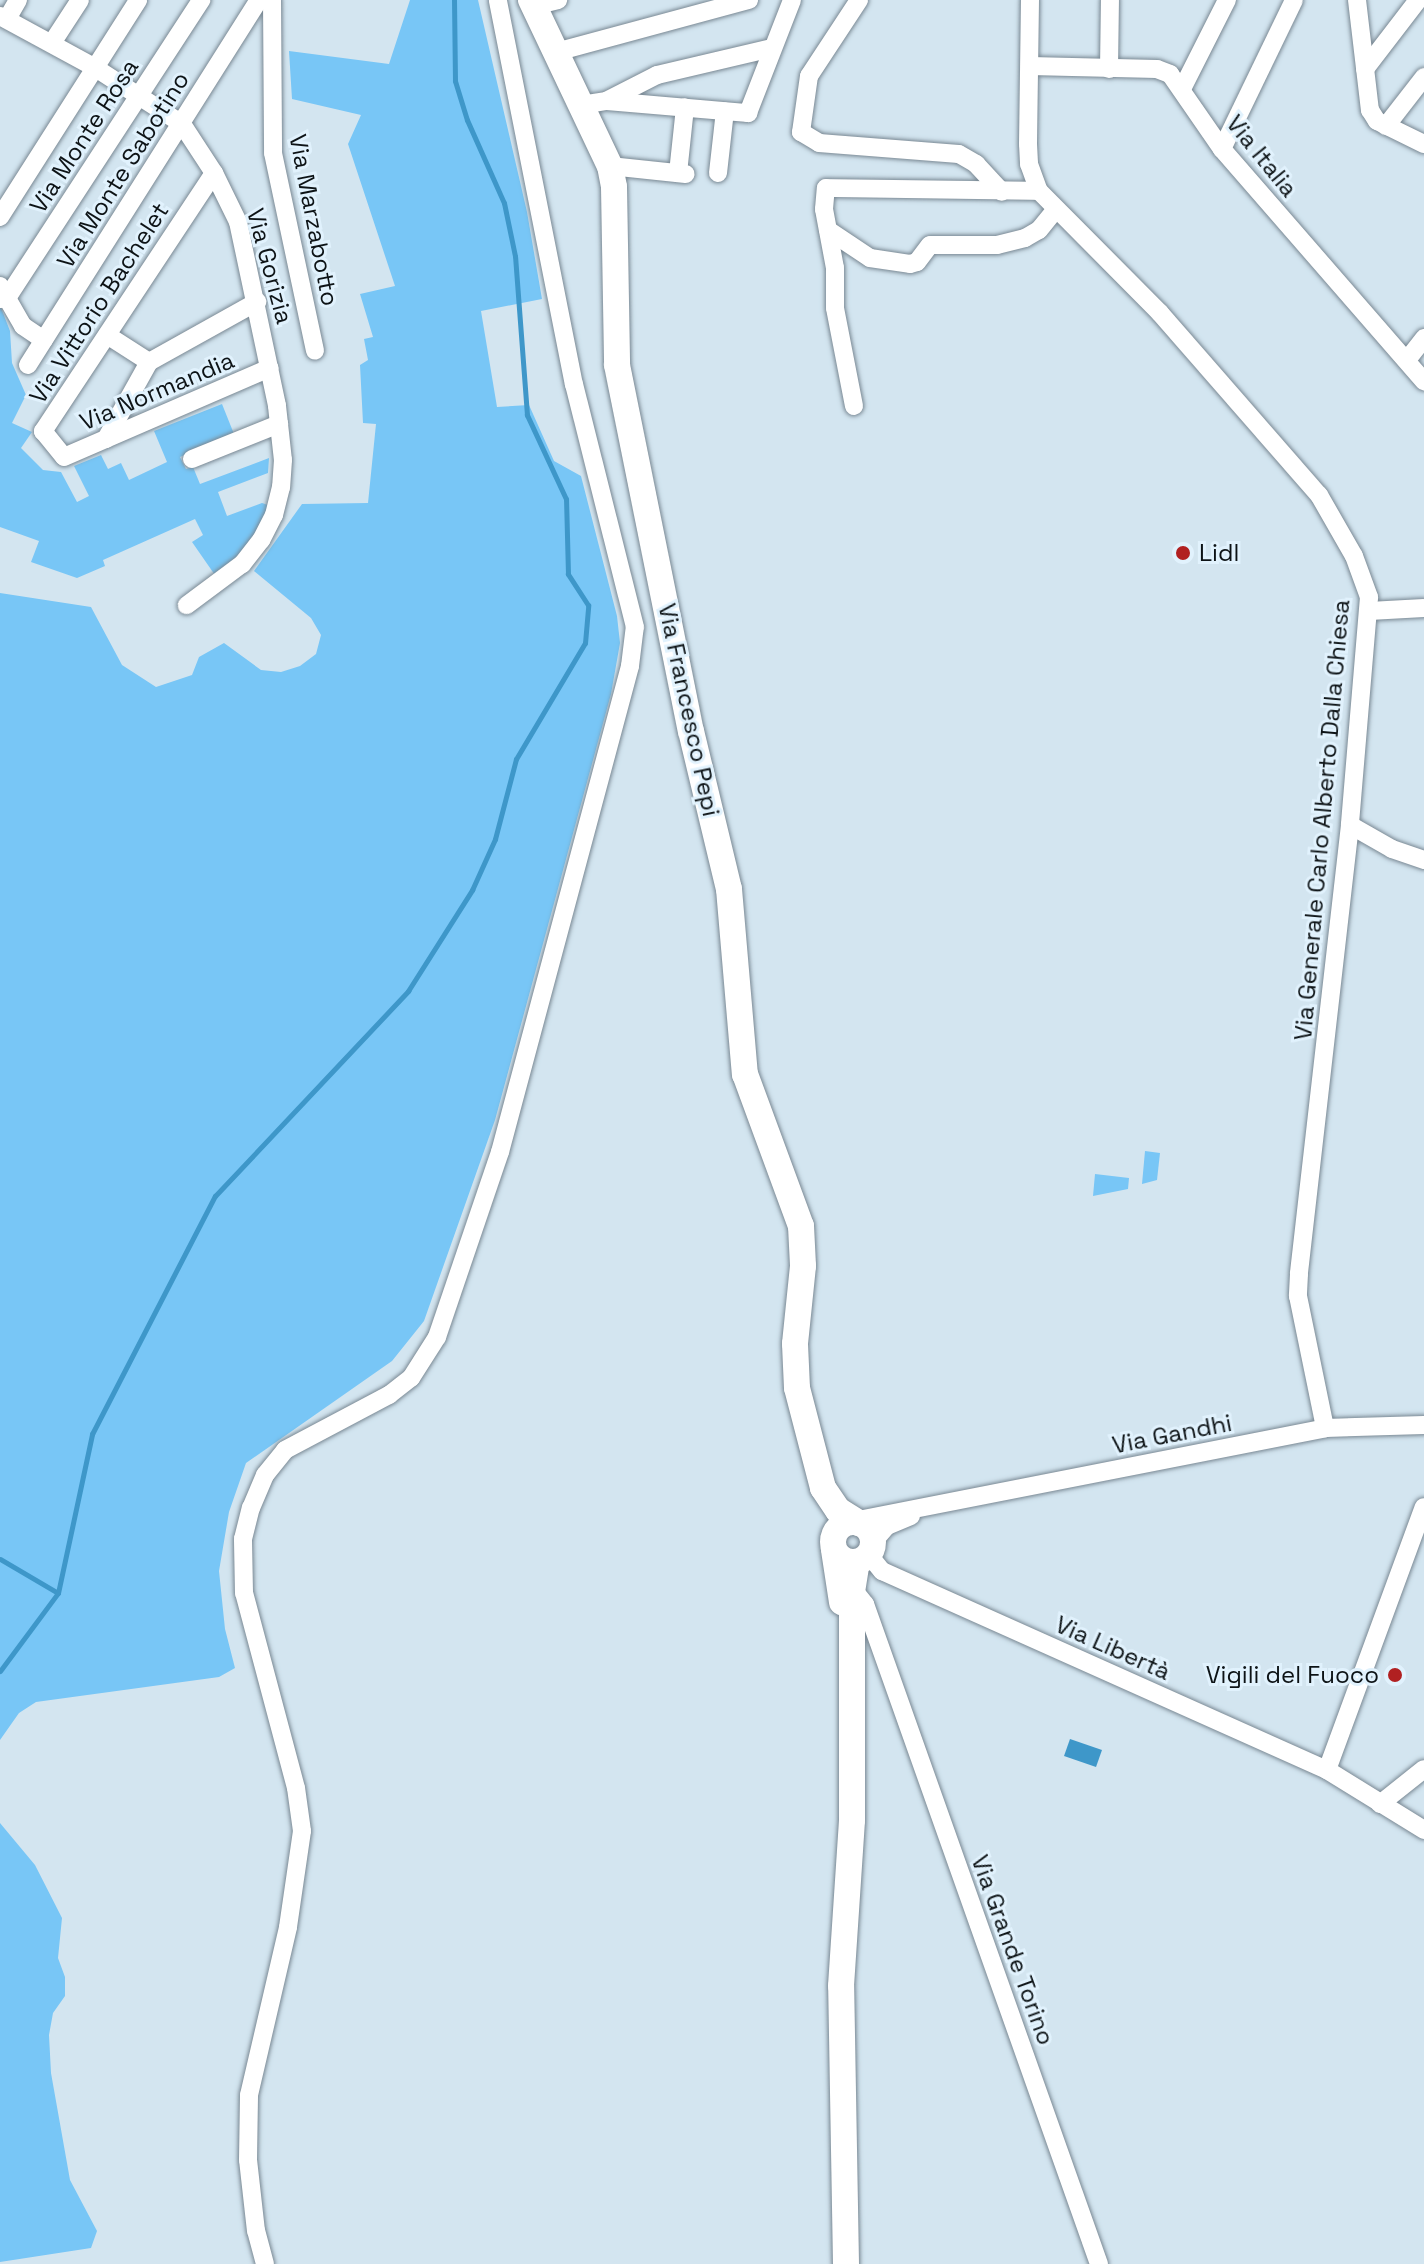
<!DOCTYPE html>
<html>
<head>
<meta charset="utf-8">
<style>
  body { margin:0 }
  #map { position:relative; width:1424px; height:2264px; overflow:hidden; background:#d3e5f0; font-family:"Space Grotesk",sans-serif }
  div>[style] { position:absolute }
  .green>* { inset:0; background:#78c6f6 }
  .water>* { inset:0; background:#3e97c9 }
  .stream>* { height:5px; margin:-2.5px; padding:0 2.5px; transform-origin:2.5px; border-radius:2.5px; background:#3e97c9 }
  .roads { filter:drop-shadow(0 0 2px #798893) drop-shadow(0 0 2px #798893) }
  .street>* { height:18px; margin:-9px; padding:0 9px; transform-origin:9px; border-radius:9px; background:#fff }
  .secondary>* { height:26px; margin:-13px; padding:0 13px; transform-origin:13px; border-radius:13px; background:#fff }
  .secondary>.ring { margin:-13px; padding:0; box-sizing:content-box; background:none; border:26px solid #fff; border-radius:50% }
  .dots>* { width:22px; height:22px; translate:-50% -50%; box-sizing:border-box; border:4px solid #e1f2fd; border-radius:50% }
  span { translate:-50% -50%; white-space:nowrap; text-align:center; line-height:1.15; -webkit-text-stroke:6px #e1f2fd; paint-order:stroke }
  .street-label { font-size:24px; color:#0d1316 }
  .poi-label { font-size:24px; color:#0d1316 }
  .left { translate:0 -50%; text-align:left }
  .right { translate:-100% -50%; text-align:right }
</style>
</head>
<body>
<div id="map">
  <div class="green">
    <div style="clip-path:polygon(410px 0,478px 0,527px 212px,542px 299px,481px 311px,497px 407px,529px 405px,554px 461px,581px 476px,617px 616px,620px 643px,611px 694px,495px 1120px,424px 1321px,392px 1361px,246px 1463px,229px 1512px,219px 1571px,225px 1629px,235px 1668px,219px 1677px,36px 1702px,19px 1713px,0 1740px,0 593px,91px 607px,122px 665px,156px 687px,192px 675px,199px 657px,224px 643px,261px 670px,281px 672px,300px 666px,316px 654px,321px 635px,311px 618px,254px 571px,302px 504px,368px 503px,376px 424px,363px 423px,360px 365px,368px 360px,364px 339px,373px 337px,360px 294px,395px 286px,348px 144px,361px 115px,292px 99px,289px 51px,389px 64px)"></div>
    <div style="clip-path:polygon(0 305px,10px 331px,12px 363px,26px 395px,12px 423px,32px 432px,21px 448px,43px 470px,61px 472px,77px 502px,89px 496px,74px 466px,101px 455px,108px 469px,121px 463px,129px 480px,167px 462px,154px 431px,222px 404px,234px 434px,180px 457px,186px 469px,193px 467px,200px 484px,269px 458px,268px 473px,218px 492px,227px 516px,262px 503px,271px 506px,256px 541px,217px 578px,192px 542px,203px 535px,195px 519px,103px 560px,105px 566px,77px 578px,31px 562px,39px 541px,0 527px)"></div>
    <div style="clip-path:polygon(1145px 1151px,1160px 1153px,1157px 1180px,1142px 1184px)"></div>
    <div style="clip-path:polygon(1095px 1174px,1129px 1178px,1128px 1189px,1093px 1196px)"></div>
    <div style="clip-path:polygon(0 1823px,35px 1865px,62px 1918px,58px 1958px,65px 1977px,65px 1996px,53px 2013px,49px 2035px,51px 2073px,70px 2180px,97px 2231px,91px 2248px,0 2262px)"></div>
  </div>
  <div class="water">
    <div style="clip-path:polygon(1070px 1739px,1102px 1750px,1096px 1767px,1064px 1756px)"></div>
  </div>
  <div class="stream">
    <div style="left:0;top:1559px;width:67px;rotate:30.4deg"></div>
    <div style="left:0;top:1671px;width:97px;rotate:-53.4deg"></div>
    <div style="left:58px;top:1593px;width:163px;rotate:-77.9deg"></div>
    <div style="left:92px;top:1434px;width:268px;rotate:-62.7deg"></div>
    <div style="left:215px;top:1196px;width:282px;rotate:-46.7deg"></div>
    <div style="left:408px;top:991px;width:120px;rotate:-57.6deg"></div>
    <div style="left:472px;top:890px;width:56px;rotate:-65.7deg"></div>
    <div style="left:495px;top:839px;width:83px;rotate:-75.3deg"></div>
    <div style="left:516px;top:759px;width:135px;rotate:-59.3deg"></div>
    <div style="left:585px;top:643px;width:38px;rotate:-85deg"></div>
    <div style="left:588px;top:605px;width:37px;rotate:-123deg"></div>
    <div style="left:568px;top:574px;width:75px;rotate:-91.5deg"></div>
    <div style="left:566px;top:499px;width:93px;rotate:-114.9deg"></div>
    <div style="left:527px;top:415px;width:159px;rotate:-94.3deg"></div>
    <div style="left:515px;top:256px;width:54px;rotate:-101.7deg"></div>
    <div style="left:504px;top:203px;width:91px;rotate:-114deg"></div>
    <div style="left:467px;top:120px;width:41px;rotate:-107.1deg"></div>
    <div style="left:455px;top:81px;width:81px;rotate:-90.7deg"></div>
  </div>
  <div class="roads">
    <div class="street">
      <div style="left:272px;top:0;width:153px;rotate:89.6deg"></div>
      <div style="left:273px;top:153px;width:202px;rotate:78deg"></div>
      <div style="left:859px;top:0;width:91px;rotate:123.3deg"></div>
      <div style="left:809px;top:76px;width:57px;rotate:98.1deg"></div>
      <div style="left:801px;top:132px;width:21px;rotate:31deg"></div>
      <div style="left:819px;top:143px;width:140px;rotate:4.5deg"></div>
      <div style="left:959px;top:154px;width:20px;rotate:30deg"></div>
      <div style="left:976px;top:164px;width:38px;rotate:47deg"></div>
      <div style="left:1030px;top:0;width:144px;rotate:90.8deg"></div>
      <div style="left:1028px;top:144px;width:20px;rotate:87deg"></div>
      <div style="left:1029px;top:164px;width:29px;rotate:70deg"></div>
      <div style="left:1039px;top:191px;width:172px;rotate:45.2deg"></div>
      <div style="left:1160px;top:313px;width:242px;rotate:48.9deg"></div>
      <div style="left:1319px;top:495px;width:70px;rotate:60.2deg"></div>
      <div style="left:1354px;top:556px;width:44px;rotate:69.9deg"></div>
      <div style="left:1369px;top:597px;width:229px;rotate:94.8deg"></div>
      <div style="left:1350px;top:825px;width:452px;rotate:96.5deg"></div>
      <div style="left:1299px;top:1274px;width:22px;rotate:93deg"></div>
      <div style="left:1298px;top:1296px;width:135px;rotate:78.4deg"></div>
      <div style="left:1357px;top:0;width:111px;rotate:83.3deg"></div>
      <div style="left:1370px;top:110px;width:13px;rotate:58deg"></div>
      <div style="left:1377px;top:121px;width:52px;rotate:26.1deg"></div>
      <div style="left:534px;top:6px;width:25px;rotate:-14deg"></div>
      <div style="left:0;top:16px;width:107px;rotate:28.5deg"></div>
      <div style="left:94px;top:67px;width:105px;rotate:32.9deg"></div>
      <div style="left:182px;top:124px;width:59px;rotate:56.9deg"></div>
      <div style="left:214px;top:173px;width:55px;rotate:63.9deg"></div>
      <div style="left:238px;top:222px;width:188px;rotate:78deg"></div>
      <div style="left:277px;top:406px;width:54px;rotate:83.7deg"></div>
      <div style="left:283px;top:460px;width:27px;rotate:94deg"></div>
      <div style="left:281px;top:487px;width:29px;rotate:104deg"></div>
      <div style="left:274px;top:515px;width:28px;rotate:117deg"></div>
      <div style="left:261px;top:540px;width:31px;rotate:128deg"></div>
      <div style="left:242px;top:564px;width:69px;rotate:143.3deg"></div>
      <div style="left:7px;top:19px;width:22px;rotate:-60deg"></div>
      <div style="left:52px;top:43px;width:51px;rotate:-56.9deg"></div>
      <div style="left:556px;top:52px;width:200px;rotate:-15.1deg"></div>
      <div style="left:1030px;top:66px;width:127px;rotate:1.4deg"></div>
      <div style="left:1157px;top:69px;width:14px;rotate:21deg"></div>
      <div style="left:1170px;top:74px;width:91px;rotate:55.3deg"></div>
      <div style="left:1222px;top:149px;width:308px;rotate:49deg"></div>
      <div style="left:1109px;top:69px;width:69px;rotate:-89.2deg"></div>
      <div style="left:1365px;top:69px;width:87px;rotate:-52.5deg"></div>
      <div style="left:1182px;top:89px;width:100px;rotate:-63.2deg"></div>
      <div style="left:608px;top:100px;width:55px;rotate:-27deg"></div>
      <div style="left:657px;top:75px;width:118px;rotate:-13.2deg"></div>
      <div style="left:581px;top:105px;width:26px;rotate:-9deg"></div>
      <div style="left:607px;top:101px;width:142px;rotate:4.9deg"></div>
      <div style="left:748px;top:113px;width:121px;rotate:-68.7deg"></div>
      <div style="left:1386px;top:126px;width:62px;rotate:-52.2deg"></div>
      <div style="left:1222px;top:149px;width:165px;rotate:-64.2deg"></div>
      <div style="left:610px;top:166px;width:76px;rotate:6deg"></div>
      <div style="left:214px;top:173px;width:310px;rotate:123.5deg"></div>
      <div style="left:43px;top:431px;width:33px;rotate:51deg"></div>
      <div style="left:64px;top:457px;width:224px;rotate:-23.4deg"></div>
      <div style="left:678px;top:173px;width:66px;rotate:-83.9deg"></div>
      <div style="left:718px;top:173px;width:62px;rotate:-83.6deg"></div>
      <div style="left:0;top:217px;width:257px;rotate:-57.5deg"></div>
      <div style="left:828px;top:230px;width:50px;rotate:33.7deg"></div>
      <div style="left:870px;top:258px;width:40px;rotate:8.5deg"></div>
      <div style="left:910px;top:264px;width:7px;rotate:-16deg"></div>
      <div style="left:917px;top:262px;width:21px;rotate:-53deg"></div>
      <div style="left:930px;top:245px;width:67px"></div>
      <div style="left:997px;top:245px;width:29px;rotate:-14deg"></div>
      <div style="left:1025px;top:238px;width:16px;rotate:-30deg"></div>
      <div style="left:1039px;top:230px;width:26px;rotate:-51deg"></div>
      <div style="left:0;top:286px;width:46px;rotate:60.1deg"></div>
      <div style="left:23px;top:326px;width:25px;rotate:34deg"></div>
      <div style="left:0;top:299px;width:7px;rotate:-8deg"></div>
      <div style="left:7px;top:298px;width:356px;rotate:-56.9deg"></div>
      <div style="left:107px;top:335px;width:50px;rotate:32.7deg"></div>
      <div style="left:1407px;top:360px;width:28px;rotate:-52deg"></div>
      <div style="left:28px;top:365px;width:432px;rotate:-57.7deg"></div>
      <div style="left:854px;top:406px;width:100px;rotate:-101deg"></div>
      <div style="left:835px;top:308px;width:40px;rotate:-90deg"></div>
      <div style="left:835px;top:268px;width:60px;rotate:-100.6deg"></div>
      <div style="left:824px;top:209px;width:21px;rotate:-85deg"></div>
      <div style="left:826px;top:188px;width:213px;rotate:0.8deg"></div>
      <div style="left:106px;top:439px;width:88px;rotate:-60.8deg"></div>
      <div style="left:149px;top:362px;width:124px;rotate:-29.1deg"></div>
      <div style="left:192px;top:459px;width:94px;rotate:-21.9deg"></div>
      <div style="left:1369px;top:611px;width:55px;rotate:-3.1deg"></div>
      <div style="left:1350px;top:825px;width:48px;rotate:29.7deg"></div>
      <div style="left:1392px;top:849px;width:34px;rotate:19deg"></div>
      <div style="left:848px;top:1522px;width:486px;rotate:-11.1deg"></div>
      <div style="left:1325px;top:1428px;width:99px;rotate:-1.7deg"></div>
      <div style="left:873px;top:1542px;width:21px;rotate:-49deg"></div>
      <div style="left:887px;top:1526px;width:26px;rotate:-23deg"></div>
      <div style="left:869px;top:1555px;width:21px;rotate:51deg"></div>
      <div style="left:882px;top:1571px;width:487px;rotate:24.1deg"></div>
      <div style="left:1327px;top:1770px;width:114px;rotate:31.7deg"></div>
      <div style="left:852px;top:1588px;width:21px;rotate:51deg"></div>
      <div style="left:865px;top:1604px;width:700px;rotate:70.48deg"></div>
      <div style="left:1327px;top:1770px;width:280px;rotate:-69.8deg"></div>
      <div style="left:1380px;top:1804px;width:56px;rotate:-38.5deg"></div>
      <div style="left:265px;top:2264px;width:34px;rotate:-105deg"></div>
      <div style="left:256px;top:2231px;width:71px;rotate:-96.4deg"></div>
      <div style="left:248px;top:2160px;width:65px;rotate:-89.1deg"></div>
      <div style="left:249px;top:2095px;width:172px;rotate:-76.9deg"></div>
      <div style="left:288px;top:1927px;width:97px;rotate:-81.7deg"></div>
      <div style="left:302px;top:1831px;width:43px;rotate:-97.9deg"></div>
      <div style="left:296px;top:1788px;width:202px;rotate:-104.9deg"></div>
      <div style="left:244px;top:1593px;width:54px;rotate:-91.1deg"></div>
      <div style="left:243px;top:1539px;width:32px;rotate:-76deg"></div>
      <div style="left:251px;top:1508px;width:36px;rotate:-67deg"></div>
      <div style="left:265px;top:1475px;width:32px;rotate:-51deg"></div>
      <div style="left:285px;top:1450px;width:118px;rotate:-27.9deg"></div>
      <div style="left:389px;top:1395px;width:28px;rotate:-38deg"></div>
      <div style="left:411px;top:1378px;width:49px;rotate:-57.6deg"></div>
      <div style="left:437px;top:1337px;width:195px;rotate:-71.2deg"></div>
      <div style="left:500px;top:1152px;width:503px;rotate:-75.02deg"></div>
      <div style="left:630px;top:666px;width:39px;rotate:-83deg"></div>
      <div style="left:635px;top:627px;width:250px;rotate:-104.1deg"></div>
      <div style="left:574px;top:385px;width:392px;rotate:-101.2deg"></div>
    </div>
    <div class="secondary">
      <div style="left:531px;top:0;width:184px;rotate:64.6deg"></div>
      <div style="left:610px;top:166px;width:21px;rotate:79deg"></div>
      <div style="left:614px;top:187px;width:178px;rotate:89deg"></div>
      <div style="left:617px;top:365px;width:373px;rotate:78.6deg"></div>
      <div style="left:691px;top:731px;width:163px;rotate:76.5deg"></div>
      <div style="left:729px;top:889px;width:186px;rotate:85.1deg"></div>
      <div style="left:745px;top:1074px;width:162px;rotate:69.8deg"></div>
      <div style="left:801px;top:1226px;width:40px;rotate:87.1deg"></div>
      <div style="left:803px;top:1266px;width:78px;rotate:95.9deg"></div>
      <div style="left:795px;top:1344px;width:44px;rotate:87.4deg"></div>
      <div style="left:797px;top:1388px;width:103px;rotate:75.4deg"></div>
      <div style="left:823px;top:1488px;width:27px;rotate:56deg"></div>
      <div style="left:838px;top:1510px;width:25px;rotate:32deg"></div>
      <div class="ring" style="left:833px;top:1522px;width:14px;height:14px"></div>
      <div style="left:834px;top:1550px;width:53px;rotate:81.3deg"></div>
      <div style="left:846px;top:2264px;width:278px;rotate:-91deg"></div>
      <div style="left:841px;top:1986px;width:166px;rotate:-86.2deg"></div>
      <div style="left:852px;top:1820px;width:228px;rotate:-90deg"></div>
      <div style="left:852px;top:1592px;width:30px;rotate:-81deg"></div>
    </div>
  </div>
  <div class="dots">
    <div style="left:1183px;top:553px;background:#b12021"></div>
    <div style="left:1395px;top:1675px;background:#b12021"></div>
  </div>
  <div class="street-label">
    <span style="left:84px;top:136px;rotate:-57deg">Via Monte Rosa</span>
    <span style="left:1262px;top:156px;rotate:51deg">Via Italia</span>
    <span style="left:123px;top:170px;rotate:-58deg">Via Monte Sabotino</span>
    <span style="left:314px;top:220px;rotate:79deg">Via Marzabotto</span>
    <span style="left:270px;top:266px;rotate:75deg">Via Gorizia</span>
    <span style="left:99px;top:303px;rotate:-57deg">Via Vittorio Bachelet</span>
    <span style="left:157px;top:391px;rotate:-23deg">Via Normandia</span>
    <span style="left:689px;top:710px;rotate:78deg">Via Francesco Pepi</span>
    <span style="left:1322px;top:820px;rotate:-85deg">Via Generale Carlo Alberto Dalla Chiesa</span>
    <span style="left:1172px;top:1434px;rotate:-11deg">Via Gandhi</span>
    <span style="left:1113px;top:1648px;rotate:24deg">Via Libertà</span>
    <span style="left:1013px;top:1950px;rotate:70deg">Via Grande Torino</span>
  </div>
  <div class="poi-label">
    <span class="left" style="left:1199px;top:553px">Lidl</span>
    <span class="right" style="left:1379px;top:1675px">Vigili del Fuoco</span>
  </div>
</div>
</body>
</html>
